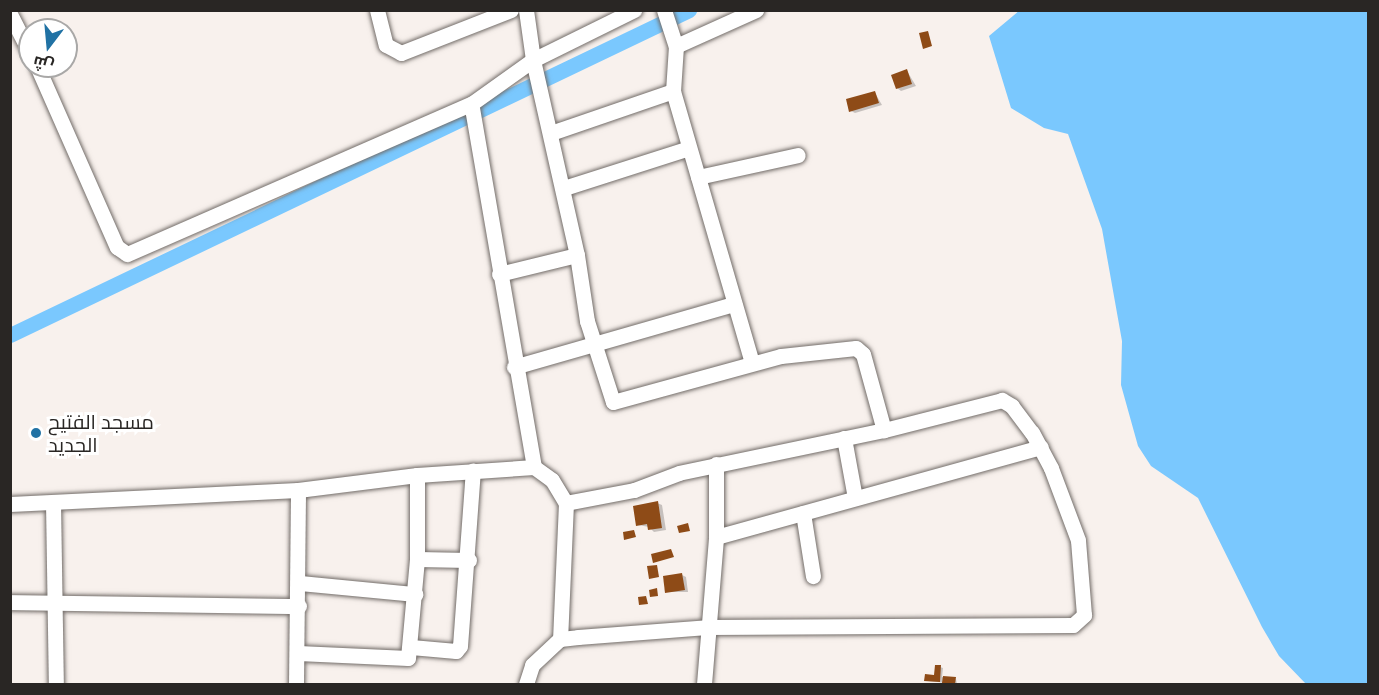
<!DOCTYPE html>
<html>
<head>
<meta charset="utf-8">
<style>
  body { margin:0 }
  #map { position:relative; width:1379px; height:695px; overflow:hidden; background:#f8f1ed; font-family:"Nunito Sans",Cairo,sans-serif }
  div>[style] { position:absolute }
  .water>* { inset:0; background:#7ac8fe }
  .shadow>* { inset:0; background:#0003 }
  .canal>* { height:15px; margin:-7.5px; padding:0 7.5px; transform-origin:7.5px; border-radius:7.5px; background:#7ac8fe }
  .building>* { inset:0; background:#8e4b17 }
  .roads { filter:drop-shadow(0 0 2px #726c68) drop-shadow(0 0 2px #726c68) }
  .minor>* { height:15px; margin:-7.5px; padding:0 7.5px; transform-origin:7.5px; border-radius:7.5px; background:#fff }
  .dots>* { width:16px; height:16px; translate:-50% -50%; box-sizing:border-box; border:3px solid #fff; border-radius:50% }
  span { translate:-50% -50%; white-space:nowrap; text-align:center; line-height:1.15; -webkit-text-stroke:6px #fff; paint-order:stroke }
  .poi-label { font-size:20px; color:#292624 }
  .left { translate:0 -50%; text-align:left }
  .frame { position:absolute; inset:0; border:12px solid #292624; pointer-events:none }
  .north { position:absolute; left:18px; top:18px; width:60px; height:60px; box-sizing:border-box; background:#fff; border:2px solid #a9a8a7; border-radius:50%; rotate:196deg; font-size:16px; font-weight:700; line-height:24px; text-align:center; color:#292624 }
  .north::after { content:''; display:block; margin:auto; width:21px; height:27px; background:#2172a4; clip-path:polygon(50% 0,100% 100%,50% 72%,0 100%) }
</style>
</head>
<body>
<div id="map">
  <div class="water">
    <div style="clip-path:polygon(1020px 10px,1368px 11px,1368px 684px,1306px 684px,1279px 656px,1262px 627px,1198px 498px,1151px 466px,1138px 446px,1121px 385px,1122px 341px,1102px 229px,1068px 134px,1044px 128px,1011px 108px,989px 36px)"></div>
  </div>
  <div class="shadow">
    <div style="clip-path:polygon(907px 71px,916px 86px,901px 91px,897px 88px)"></div>
    <div style="clip-path:polygon(875px 93px,882px 105px,855px 113px,851px 111px)"></div>
    <div style="clip-path:polygon(657px 503px,662px 505px,666px 530px,654px 532px,649px 527px,638px 525px)"></div>
    <div style="clip-path:polygon(682px 575px,686px 577px,688px 592px,666px 592px)"></div>
    <div style="clip-path:polygon(937px 666px,943px 668px,942px 677px,956px 679px,957px 684px,928px 681px,936px 677px)"></div>
  </div>
  <div class="canal">
    <div style="left:10px;top:335px;width:753px;rotate:-25.58deg"></div>
  </div>
  <div class="building">
    <div style="clip-path:polygon(928px 31px,932px 46px,923px 49px,919px 33px)"></div>
    <div style="clip-path:polygon(907px 69px,912px 84px,896px 89px,891px 75px)"></div>
    <div style="clip-path:polygon(875px 91px,879px 103px,849px 112px,846px 99px)"></div>
    <div style="clip-path:polygon(658px 501px,662px 528px,648px 530px,647px 524px,636px 526px,633px 506px)"></div>
    <div style="clip-path:polygon(688px 523px,690px 531px,679px 533px,677px 526px)"></div>
    <div style="clip-path:polygon(634px 530px,636px 537px,624px 540px,623px 532px)"></div>
    <div style="clip-path:polygon(671px 549px,674px 557px,653px 563px,651px 554px)"></div>
    <div style="clip-path:polygon(657px 565px,659px 577px,649px 579px,647px 566px)"></div>
    <div style="clip-path:polygon(682px 573px,685px 590px,665px 593px,663px 576px)"></div>
    <div style="clip-path:polygon(657px 588px,658px 596px,650px 597px,649px 590px)"></div>
    <div style="clip-path:polygon(646px 596px,648px 604px,639px 605px,638px 597px)"></div>
    <div style="clip-path:polygon(935px 665px,941px 665px,940px 682px,924px 681px,925px 674px,934px 675px)"></div>
    <div style="clip-path:polygon(943px 676px,956px 677px,955px 684px,942px 683px)"></div>
  </div>
  <div class="roads">
    <div class="minor">
      <div style="left:377px;top:10px;width:36px;rotate:76deg"></div>
      <div style="left:386px;top:45px;width:17px;rotate:28deg"></div>
      <div style="left:401px;top:53px;width:118px;rotate:-21.4deg"></div>
      <div style="left:526px;top:10px;width:50px;rotate:82deg"></div>
      <div style="left:533px;top:60px;width:200px;rotate:77.3deg"></div>
      <div style="left:577px;top:255px;width:67px;rotate:81.4deg"></div>
      <div style="left:587px;top:321px;width:85px;rotate:72.2deg"></div>
      <div style="left:613px;top:402px;width:174px;rotate:-15.3deg"></div>
      <div style="left:781px;top:356px;width:75px;rotate:-6.1deg"></div>
      <div style="left:856px;top:348px;width:9px;rotate:41deg"></div>
      <div style="left:863px;top:354px;width:79px;rotate:74.6deg"></div>
      <div style="left:664px;top:10px;width:38px;rotate:72deg"></div>
      <div style="left:676px;top:46px;width:45px;rotate:93.8deg"></div>
      <div style="left:673px;top:91px;width:283px;rotate:73.8deg"></div>
      <div style="left:10px;top:14px;width:44px;rotate:62.9deg"></div>
      <div style="left:676px;top:46px;width:88px;rotate:-24.2deg"></div>
      <div style="left:37px;top:66px;width:198px;rotate:66.2deg"></div>
      <div style="left:117px;top:247px;width:12px;rotate:35deg"></div>
      <div style="left:127px;top:254px;width:375px;rotate:-23.6deg"></div>
      <div style="left:551px;top:133px;width:129px;rotate:-19deg"></div>
      <div style="left:698px;top:177px;width:102px;rotate:-12.4deg"></div>
      <div style="left:564px;top:188px;width:131px;rotate:-17.7deg"></div>
      <div style="left:499px;top:274px;width:80px;rotate:-13.7deg"></div>
      <div style="left:514px;top:367px;width:229px;rotate:-16deg"></div>
      <div style="left:844px;top:438px;width:61px;rotate:79.6deg"></div>
      <div style="left:534px;top:467px;width:368px;rotate:-99.8deg"></div>
      <div style="left:471px;top:104px;width:76px;rotate:-35.4deg"></div>
      <div style="left:533px;top:60px;width:113px;rotate:-26.3deg"></div>
      <div style="left:53px;top:502px;width:182px;rotate:89.1deg"></div>
      <div style="left:10px;top:504px;width:288px;rotate:-2.8deg"></div>
      <div style="left:298px;top:490px;width:120px;rotate:-7.2deg"></div>
      <div style="left:417px;top:475px;width:117px;rotate:-3.9deg"></div>
      <div style="left:534px;top:467px;width:22px;rotate:36deg"></div>
      <div style="left:552px;top:480px;width:27px;rotate:59deg"></div>
      <div style="left:566px;top:503px;width:136px;rotate:92.5deg"></div>
      <div style="left:803px;top:513px;width:64px;rotate:81deg"></div>
      <div style="left:716px;top:537px;width:337px;rotate:-15.5deg"></div>
      <div style="left:417px;top:559px;width:52px;rotate:1.1deg"></div>
      <div style="left:300px;top:583px;width:116px;rotate:5.5deg"></div>
      <div style="left:10px;top:602px;width:289px;rotate:0.8deg"></div>
      <div style="left:411px;top:647px;width:45px;rotate:5.1deg"></div>
      <div style="left:456px;top:651px;width:6px;rotate:-51deg"></div>
      <div style="left:460px;top:646px;width:176px;rotate:-85.8deg"></div>
      <div style="left:298px;top:653px;width:110px;rotate:2.6deg"></div>
      <div style="left:408px;top:658px;width:99px;rotate:-84.8deg"></div>
      <div style="left:417px;top:559px;width:84px;rotate:-90deg"></div>
      <div style="left:296px;top:684px;width:194px;rotate:-89.4deg"></div>
      <div style="left:526px;top:684px;width:20px;rotate:-72deg"></div>
      <div style="left:532px;top:665px;width:38px;rotate:-43deg"></div>
      <div style="left:560px;top:639px;width:18px;rotate:-6deg"></div>
      <div style="left:578px;top:637px;width:129px;rotate:-4.4deg"></div>
      <div style="left:707px;top:627px;width:366px;rotate:-0.3deg"></div>
      <div style="left:1073px;top:625px;width:15px;rotate:-42deg"></div>
      <div style="left:1084px;top:615px;width:75px;rotate:-94.6deg"></div>
      <div style="left:1078px;top:540px;width:77px;rotate:-110.6deg"></div>
      <div style="left:1051px;top:468px;width:40px;rotate:-118deg"></div>
      <div style="left:1032px;top:433px;width:34px;rotate:-127deg"></div>
      <div style="left:1012px;top:406px;width:12px;rotate:-149deg"></div>
      <div style="left:1002px;top:400px;width:122px;rotate:165.7deg"></div>
      <div style="left:884px;top:430px;width:209px;rotate:168.2deg"></div>
      <div style="left:679px;top:473px;width:48px;rotate:159.3deg"></div>
      <div style="left:634px;top:490px;width:69px;rotate:169.2deg"></div>
      <div style="left:704px;top:684px;width:147px;rotate:-85.3deg"></div>
      <div style="left:716px;top:537px;width:73px;rotate:-90deg"></div>
    </div>
  </div>
  <div class="dots">
    <div style="left:36px;top:433px;background:#2172a4"></div>
  </div>
  <div class="poi-label">
    <span class="left" style="left:48px;top:434px">مسجد الفتيح<br>الجديد</span>
  </div>
  <div class="frame"></div>
  <div class="north">ش</div>
</div>
</body>
</html>
